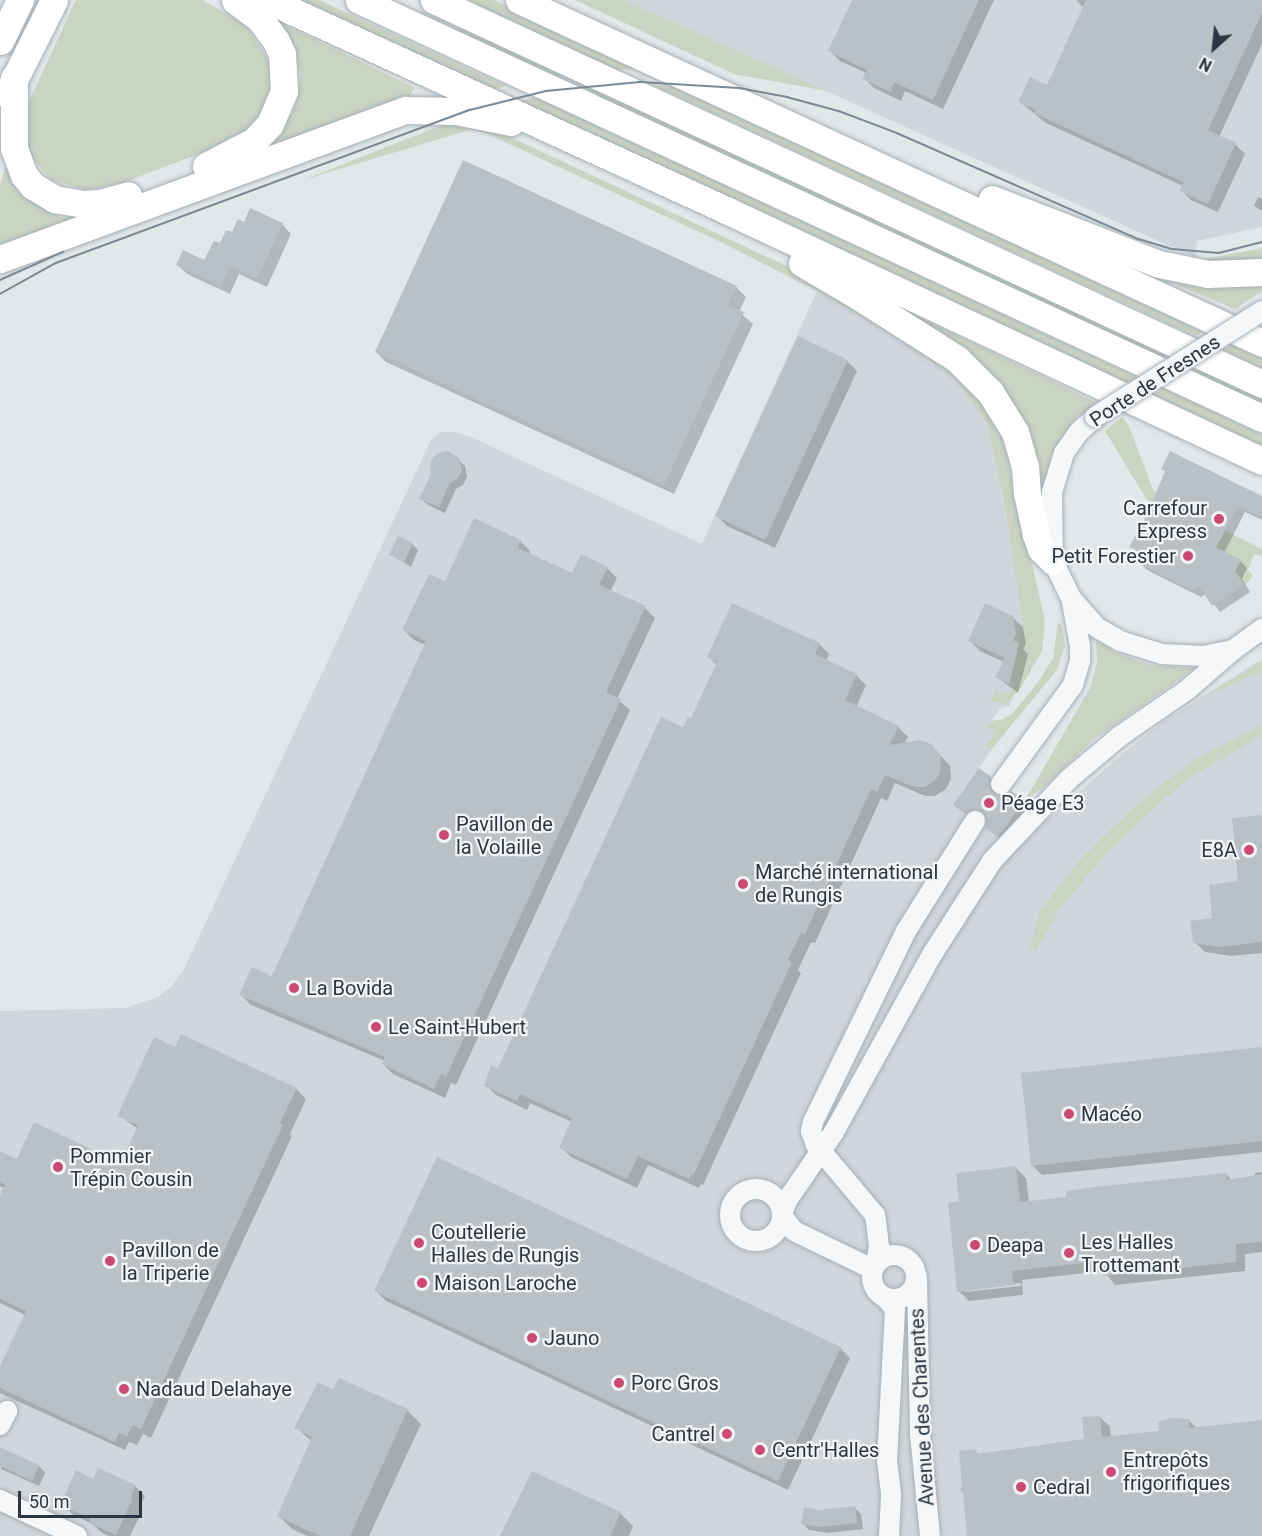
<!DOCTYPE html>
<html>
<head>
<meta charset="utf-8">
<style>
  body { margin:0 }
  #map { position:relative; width:1262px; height:1536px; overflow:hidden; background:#e2e7ea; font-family:Roboto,sans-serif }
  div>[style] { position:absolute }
  .built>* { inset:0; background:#d0d6dc }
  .green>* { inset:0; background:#cad4c3 }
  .shadow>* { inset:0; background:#0003 }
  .building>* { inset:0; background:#b9c1c7 }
  .minor-tunnel>* { height:20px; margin-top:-10px; transform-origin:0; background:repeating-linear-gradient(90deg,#bdc4c8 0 20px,transparent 0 30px) }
  .roads { filter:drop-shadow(0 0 2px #a7afb4) drop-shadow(0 0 2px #a7afb4) }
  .minor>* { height:20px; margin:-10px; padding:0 10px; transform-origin:10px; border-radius:10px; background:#f5f7f8 }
  .minor>.ring { margin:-10px; padding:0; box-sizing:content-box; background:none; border:20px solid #f5f7f8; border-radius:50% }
  .highway>* { height:27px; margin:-13.5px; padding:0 13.5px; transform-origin:13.5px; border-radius:13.5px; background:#fff }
  .tram>* { height:1.5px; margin:-0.75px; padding:0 0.75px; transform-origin:0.75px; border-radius:0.75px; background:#7b8994 }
  .bridges { filter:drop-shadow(0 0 2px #a7afb4) drop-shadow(0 0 2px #a7afb4) }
  .minor-bridge>* { height:20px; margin:-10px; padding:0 10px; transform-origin:10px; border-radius:10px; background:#f5f7f8 }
  .dots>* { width:16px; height:16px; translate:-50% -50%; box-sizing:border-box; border:3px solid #f2f5f7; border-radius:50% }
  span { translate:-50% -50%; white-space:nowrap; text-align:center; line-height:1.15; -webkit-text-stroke:4.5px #f2f5f7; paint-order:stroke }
  .street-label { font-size:20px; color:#2a3742 }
  .poi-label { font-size:20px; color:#2a3742 }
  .right { translate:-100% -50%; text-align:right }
  .left { translate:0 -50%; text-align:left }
  .north { position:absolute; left:1184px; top:18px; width:60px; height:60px; -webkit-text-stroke:4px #f2f5f7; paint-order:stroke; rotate:207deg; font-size:16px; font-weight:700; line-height:24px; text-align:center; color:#2a3742 }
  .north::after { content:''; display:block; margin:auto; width:21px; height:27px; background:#2a3742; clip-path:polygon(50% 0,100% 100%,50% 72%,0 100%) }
  .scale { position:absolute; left:18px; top:1491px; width:124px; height:27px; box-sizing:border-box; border:3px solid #2a3742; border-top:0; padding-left:8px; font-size:18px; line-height:21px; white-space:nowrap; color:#2a3742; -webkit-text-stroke:4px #f2f5f7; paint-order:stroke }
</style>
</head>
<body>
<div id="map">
  <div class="built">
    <div style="clip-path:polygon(624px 0,1262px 0,1262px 227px,1197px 241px,1196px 258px)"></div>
    <div style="clip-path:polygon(817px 291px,899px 339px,955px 379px,987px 424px,1032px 644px,1009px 706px,1000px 708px,987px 727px,995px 733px,986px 746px,991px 750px,979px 769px,1050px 818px,1122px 754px,1164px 721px,1262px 659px,1262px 1536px,0 1536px,0 1011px,126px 1008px,158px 997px,171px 987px,183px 971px,431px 440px,441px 432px,456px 432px,473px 438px,702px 544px)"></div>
  </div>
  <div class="green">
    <div style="clip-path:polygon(76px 0,203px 0,247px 26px,274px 70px,264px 111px,238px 139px,125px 182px,87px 190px,51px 180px,26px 150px,24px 112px)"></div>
    <div style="clip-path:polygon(291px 0,319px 0,506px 86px,489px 91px)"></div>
    <div style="clip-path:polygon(461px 0,494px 0,641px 69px,609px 70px)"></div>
    <div style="clip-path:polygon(575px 0,624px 0,827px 91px,734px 74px)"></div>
    <div style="clip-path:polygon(283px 24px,415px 88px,402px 106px,253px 158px,281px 133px,296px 104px,301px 74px)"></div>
    <div style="clip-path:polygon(459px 25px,565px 75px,549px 77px,456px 35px)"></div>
    <div style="clip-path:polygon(653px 85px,682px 86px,1207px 329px,1195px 336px)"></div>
    <div style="clip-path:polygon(596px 88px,1173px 353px,1160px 360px,575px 91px)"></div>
    <div style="clip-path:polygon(538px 97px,1137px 377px,1127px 383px,519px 101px)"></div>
    <div style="clip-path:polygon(465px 116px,808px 276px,960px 375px,986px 405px,1004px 440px,1045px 621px,1042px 651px,1020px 689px,1006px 704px,990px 702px,996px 690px,1010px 695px,1015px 684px,1011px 681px,1018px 651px,1012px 648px,1023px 624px,1007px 519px,987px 424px,955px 379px,899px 339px,817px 291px,725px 244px,483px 132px,469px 130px,303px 180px)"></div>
    <div style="clip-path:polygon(7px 163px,33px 202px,60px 217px,88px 222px,0 254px,0 184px)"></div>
    <div style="clip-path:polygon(1262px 248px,1262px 266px,1200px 260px)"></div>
    <div style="clip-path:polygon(1108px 256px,1262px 280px,1262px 291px,1235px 309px)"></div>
    <div style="clip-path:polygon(878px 297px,1097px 403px,1076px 417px,1057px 448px,1048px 471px,1046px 512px,1013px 411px)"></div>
    <div style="clip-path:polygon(1237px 342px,1262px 354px,1262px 369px,1224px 350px)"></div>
    <div style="clip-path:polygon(1198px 366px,1262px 397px,1262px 409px,1187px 373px)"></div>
    <div style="clip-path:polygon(1164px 388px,1262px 435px,1262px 448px,1154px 395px)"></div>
    <div style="clip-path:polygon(1122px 417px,1129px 426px,1153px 490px,1165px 501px,1262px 549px,1262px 556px,1254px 554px,1248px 570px,1253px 576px,1245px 585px,1235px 571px,1240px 560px,1145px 513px,1151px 502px,1147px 500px,1105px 431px)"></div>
    <div style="clip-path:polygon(1058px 622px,1062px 626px,1065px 646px,1057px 670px,991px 750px,986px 746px,995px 733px,987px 727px,991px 721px,1003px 719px,1013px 713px,1039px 681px,1053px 658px)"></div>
    <div style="clip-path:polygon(1096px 639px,1120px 654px,1151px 665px,1195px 668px,1093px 740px,1044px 787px,1025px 800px,1090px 688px,1097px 662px)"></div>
    <div style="clip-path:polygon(1262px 661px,1262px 672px,1207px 695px)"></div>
    <div style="clip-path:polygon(1262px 725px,1262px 736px,1190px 777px,1153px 809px,1104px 856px,1060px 909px,1035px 952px,1030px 948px,1040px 912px,1073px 867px,1114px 826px,1154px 790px,1194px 760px)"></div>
  </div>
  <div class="shadow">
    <div style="clip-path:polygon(854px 0,994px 0,943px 109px,905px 91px,901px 101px,874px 88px,864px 78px,866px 73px,840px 61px,830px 51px)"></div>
    <div style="clip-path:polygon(1076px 0,1262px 0,1262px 44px,1219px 137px,1235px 144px,1245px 154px,1218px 212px,1191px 200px,1181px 190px,1183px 186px,1046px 123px,1020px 102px,1048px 87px,1084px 8px)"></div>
    <div style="clip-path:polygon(1258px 197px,1262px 199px,1262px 211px,1254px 206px)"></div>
    <div style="clip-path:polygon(245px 224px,282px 224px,291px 234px,267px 287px,239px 274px,230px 294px,187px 274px,178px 265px,205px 262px)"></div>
    <div style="clip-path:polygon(736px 287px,746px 297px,739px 312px,753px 324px,674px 494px,386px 362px,376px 352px)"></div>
    <div style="clip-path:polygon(847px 361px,857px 371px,775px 548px,727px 526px,717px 516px)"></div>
    <div style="clip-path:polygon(458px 459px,465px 466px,467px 477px,463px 485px,456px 489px,445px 513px,428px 505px,421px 499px)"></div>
    <div style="clip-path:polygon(1262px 497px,1262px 520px,1245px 512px,1224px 553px,1240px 561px,1247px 568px,1242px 579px,1250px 592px,1220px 612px,1206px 594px,1201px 597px,1147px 570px,1140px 563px,1143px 556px,1131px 546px,1149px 514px)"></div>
    <div style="clip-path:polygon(520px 541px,530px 551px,529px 554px,573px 575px,607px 568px,617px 578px,610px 592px,645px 608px,655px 618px,617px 699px,630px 710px,456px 1085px,451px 1083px,445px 1098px,393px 1074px,383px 1064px,385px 1061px,251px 1005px,241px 995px,272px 978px,426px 645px,414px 640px,404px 630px,446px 583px)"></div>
    <div style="clip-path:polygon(412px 544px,418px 550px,411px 567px,391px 554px)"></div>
    <div style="clip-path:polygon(1012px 617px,1023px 627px,1026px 644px,1023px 649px,1028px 654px,1018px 693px,997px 677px,1004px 662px,980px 651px,970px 641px)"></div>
    <div style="clip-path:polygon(819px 644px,829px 654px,826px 661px,856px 675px,866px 685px,856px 707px,898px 727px,908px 737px,904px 744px,931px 745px,950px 766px,951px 779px,946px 789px,935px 796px,925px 796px,895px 783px,887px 801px,881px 798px,815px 943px,811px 942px,798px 970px,801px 973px,703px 1185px,701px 1184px,699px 1188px,648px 1165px,637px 1188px,571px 1157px,561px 1147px,572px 1122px,530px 1103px,527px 1110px,496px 1095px,486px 1085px,499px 1070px,684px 729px,692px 720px,717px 665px,709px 657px)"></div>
    <div style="clip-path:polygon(990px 778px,1001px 788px,1000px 796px,1006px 797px,1011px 793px,1034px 811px,1009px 846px,987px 827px,988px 819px,977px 823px,955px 805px)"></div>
    <div style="clip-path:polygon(1262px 816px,1262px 953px,1231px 956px,1205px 952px,1195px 942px,1240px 883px)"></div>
    <div style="clip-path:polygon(176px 1048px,296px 1089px,306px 1099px,290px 1134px,292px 1136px,151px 1438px,143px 1434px,137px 1445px,129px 1442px,125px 1450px,0 1393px,0 1367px,25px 1315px,0 1303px,0 1199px,5px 1189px,0 1186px,0 1158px,121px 1165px,138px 1129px,119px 1115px)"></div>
    <div style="clip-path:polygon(1262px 1048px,1262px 1152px,1042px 1175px,1032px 1165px)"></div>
    <div style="clip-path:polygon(evenodd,1016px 1168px,1026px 1178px,1029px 1203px,1226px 1174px,1232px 1181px,1255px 1177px,1255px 1173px,1262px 1172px,1262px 1252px,1245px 1254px,1245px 1271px,1115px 1285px,1104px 1271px,1022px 1280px,1023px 1295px,969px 1301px,959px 1291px,961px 1203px,1016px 1168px,1021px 1283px,1021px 1286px,965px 1292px,965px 1289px,1021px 1283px)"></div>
    <div style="clip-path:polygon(376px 1291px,840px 1348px,850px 1358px,788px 1490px,386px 1301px)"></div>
    <div style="clip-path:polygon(334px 1391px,407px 1410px,421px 1424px,369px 1536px,307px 1536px,292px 1529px,279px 1516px,312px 1442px,296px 1427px)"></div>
    <div style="clip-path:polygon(1100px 1417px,1110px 1427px,1111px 1438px,1161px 1432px,1188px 1420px,1197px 1428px,1262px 1421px,1262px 1536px,969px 1536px,975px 1451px,979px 1455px,1086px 1440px)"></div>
    <div style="clip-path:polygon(1px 1449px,39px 1466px,45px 1473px,39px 1486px,1px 1469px)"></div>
    <div style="clip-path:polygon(94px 1481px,135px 1486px,145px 1496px,140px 1506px,142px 1511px,130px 1536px,109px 1536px,101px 1532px,92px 1524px,72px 1514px,62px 1504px)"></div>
    <div style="clip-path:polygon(855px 1508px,861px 1514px,863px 1529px,828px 1533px,809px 1530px,803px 1523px,819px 1511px)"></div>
    <div style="clip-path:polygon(620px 1513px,633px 1526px,629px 1536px,502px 1536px)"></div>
  </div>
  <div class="building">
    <div style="clip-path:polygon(852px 0,979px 0,933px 100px,894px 82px,891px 92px,862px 79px,867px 70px,828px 51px)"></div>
    <div style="clip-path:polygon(1086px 0,1262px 0,1262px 13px,1208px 130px,1236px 143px,1208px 204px,1180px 191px,1183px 182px,1034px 113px,1036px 110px,1018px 102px,1030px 77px,1047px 85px)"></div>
    <div style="clip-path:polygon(463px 160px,737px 286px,728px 305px,744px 312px,664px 485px,375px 352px)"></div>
    <div style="clip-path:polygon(250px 208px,283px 223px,257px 279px,230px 266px,221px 286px,176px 265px,183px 250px,204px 260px,214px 241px,220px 243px,226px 230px,232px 232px,238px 219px,244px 222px)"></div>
    <div style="clip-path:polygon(798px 336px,848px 360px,765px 540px,715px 516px)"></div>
    <div style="clip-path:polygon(448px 451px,459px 458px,462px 470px,457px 479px,450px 483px,439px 507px,419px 499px,431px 474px,430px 464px,433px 457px,441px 452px)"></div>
    <div style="clip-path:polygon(1170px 451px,1262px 496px,1262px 517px,1238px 506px,1216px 547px,1241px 560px,1235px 571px,1244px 584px,1212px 606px,1199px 586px,1193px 591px,1138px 563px,1142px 553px,1129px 547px,1148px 513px,1165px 471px,1161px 469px)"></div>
    <div style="clip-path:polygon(474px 518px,521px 540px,518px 548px,572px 573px,581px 554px,608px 567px,599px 585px,646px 606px,606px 692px,621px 699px,446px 1077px,441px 1074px,434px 1089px,382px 1064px,385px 1057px,239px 995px,252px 967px,272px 976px,426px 641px,402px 630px,429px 574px,445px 581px)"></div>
    <div style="clip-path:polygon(398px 536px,413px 543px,404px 562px,389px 555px)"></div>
    <div style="clip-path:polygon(732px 603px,820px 643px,815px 654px,857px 674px,845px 700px,899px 726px,889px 745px,920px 740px,931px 744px,940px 754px,941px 768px,937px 779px,925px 787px,914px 787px,885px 775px,877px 792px,871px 789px,805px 934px,801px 933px,788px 960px,792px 962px,693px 1176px,691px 1175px,689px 1179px,638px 1156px,627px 1179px,559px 1148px,572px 1118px,520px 1094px,517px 1101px,484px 1086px,491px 1065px,498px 1068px,661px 717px,683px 727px,688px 717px,691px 718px,717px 662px,707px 657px)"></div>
    <div style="clip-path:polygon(985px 603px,1013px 616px,1016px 634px,1013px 640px,1019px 643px,1009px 684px,995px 677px,1005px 658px,968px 641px)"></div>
    <div style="clip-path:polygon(979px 768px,991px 777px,990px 788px,994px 794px,1005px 795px,1011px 791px,1025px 800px,998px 837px,985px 828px,987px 821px,982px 811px,975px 809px,966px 814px,953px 805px)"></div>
    <div style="clip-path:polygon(1262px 815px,1262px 942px,1220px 947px,1193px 943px,1190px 921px,1212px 918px,1209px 885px,1238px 881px,1232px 818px)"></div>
    <div style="clip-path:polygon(181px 1034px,297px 1088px,280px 1123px,283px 1125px,141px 1429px,133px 1425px,127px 1436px,119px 1433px,115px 1442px,0 1388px,0 1366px,26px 1311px,0 1299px,0 1196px,5px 1185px,0 1182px,0 1151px,17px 1159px,34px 1122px,121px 1163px,138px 1125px,117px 1116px,154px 1037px,175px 1047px)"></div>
    <div style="clip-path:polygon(1262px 1047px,1262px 1141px,1031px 1166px,1021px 1073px)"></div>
    <div style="clip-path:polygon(437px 1157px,841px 1347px,778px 1481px,374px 1291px)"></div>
    <div style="clip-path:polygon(1016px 1166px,1020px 1202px,1066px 1197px,1066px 1191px,1094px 1187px,1226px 1173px,1227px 1180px,1262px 1174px,1262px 1242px,1236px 1244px,1236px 1262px,1103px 1276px,1102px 1261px,1012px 1271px,1014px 1285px,957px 1292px,948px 1203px,959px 1201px,956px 1173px)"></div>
    <div style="clip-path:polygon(339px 1378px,408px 1409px,350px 1536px,320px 1536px,277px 1516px,312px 1437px,294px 1428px,318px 1382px,333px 1389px)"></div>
    <div style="clip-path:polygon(1100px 1416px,1102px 1437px,1159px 1431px,1158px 1422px,1172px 1418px,1189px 1419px,1189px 1428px,1262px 1420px,1262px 1536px,967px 1536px,963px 1493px,960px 1490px,962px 1487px,959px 1451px,975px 1449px,976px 1454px,1084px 1439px,1082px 1417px)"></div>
    <div style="clip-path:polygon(0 1447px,39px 1465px,32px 1481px,0 1466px)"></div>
    <div style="clip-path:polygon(98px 1468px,136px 1485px,131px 1496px,132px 1500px,116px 1535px,89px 1523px,91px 1519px,60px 1505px,76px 1470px,93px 1479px)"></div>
    <div style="clip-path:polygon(532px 1471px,621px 1512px,610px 1536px,500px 1536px)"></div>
    <div style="clip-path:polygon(855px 1506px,857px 1523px,821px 1527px,801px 1524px,804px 1507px,819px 1510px)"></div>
  </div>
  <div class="minor-tunnel">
    <div style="left:975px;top:821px;width:45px;rotate:-54.9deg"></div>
  </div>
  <div class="roads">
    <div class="minor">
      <div style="left:1095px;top:417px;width:23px;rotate:137deg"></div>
      <div style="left:1078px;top:433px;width:24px;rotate:125deg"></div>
      <div style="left:1064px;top:453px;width:41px;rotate:107.1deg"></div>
      <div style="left:1052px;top:492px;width:69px;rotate:89.2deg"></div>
      <div style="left:1053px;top:561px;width:41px;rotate:64.1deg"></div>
      <div style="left:1071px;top:598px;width:38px;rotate:49deg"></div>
      <div style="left:1096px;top:627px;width:28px;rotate:30deg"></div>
      <div style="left:1120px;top:641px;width:44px;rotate:17.2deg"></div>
      <div style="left:1162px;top:654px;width:41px;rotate:2.8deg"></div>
      <div style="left:1203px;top:656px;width:31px;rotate:-11deg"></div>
      <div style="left:1233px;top:650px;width:36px;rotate:-36deg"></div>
      <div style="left:1001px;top:784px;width:122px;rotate:-54deg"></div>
      <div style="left:1073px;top:685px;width:25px;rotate:-74deg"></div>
      <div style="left:1080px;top:661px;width:15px;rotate:-90deg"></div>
      <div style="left:1080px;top:646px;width:45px;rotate:-100.3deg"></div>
      <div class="ring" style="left:730px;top:1189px;width:32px;height:32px"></div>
      <div style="left:782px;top:1213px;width:15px;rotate:-67deg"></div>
      <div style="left:788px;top:1199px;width:81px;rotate:-55.5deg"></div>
      <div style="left:834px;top:1132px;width:205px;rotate:-61.1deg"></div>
      <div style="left:933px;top:953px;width:109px;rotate:-57.3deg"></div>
      <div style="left:992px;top:861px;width:112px;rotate:-46.8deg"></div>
      <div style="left:1069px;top:779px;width:67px;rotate:-40.1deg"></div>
      <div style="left:1120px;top:736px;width:81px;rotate:-34.5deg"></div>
      <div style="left:1187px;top:690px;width:61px;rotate:-41deg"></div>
      <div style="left:782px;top:1216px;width:19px;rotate:51deg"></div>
      <div style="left:794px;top:1231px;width:78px;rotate:25.9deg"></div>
      <div style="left:864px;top:1265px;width:11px"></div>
      <div class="ring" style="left:872px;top:1255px;width:24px;height:24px"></div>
      <div style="left:876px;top:1263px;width:17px;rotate:-80deg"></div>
      <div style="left:879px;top:1246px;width:31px;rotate:-97deg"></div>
      <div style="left:875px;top:1215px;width:92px;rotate:-130.1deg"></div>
      <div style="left:816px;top:1145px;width:15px;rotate:-110deg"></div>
      <div style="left:811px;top:1131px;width:9px;rotate:-77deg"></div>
      <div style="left:813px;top:1122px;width:212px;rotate:-64deg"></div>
      <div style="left:906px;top:931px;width:130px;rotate:-57.9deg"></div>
      <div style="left:917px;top:1277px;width:157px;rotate:88.9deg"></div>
      <div style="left:920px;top:1434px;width:102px;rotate:84.4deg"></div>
      <div style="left:886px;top:1298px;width:14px;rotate:51deg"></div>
      <div style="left:895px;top:1309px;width:152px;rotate:93deg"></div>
      <div style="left:887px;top:1461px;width:35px;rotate:83deg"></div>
      <div style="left:891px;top:1496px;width:40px;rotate:92.9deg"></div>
      <div style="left:0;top:1425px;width:16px;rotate:-63deg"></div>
      <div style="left:0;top:1500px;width:85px;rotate:25.1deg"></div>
    </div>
    <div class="highway">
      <div style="left:268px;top:0;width:504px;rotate:24.63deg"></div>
      <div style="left:726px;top:210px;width:592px;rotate:25.09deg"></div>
      <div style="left:359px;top:0;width:995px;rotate:24.84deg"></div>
      <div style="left:434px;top:0;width:913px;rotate:24.88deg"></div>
      <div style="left:519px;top:0;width:818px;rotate:24.78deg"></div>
      <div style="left:0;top:41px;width:46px;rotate:-64deg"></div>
      <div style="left:14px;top:78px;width:70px;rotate:90deg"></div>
      <div style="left:14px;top:148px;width:29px;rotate:70deg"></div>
      <div style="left:24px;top:175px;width:14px;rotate:51deg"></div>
      <div style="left:33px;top:186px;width:26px;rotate:31deg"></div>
      <div style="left:55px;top:199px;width:29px;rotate:10deg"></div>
      <div style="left:84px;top:204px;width:15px;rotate:-4deg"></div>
      <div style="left:99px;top:203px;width:30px;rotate:-15deg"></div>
      <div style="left:7px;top:94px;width:105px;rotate:-63.4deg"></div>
      <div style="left:206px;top:166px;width:54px;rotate:-27.5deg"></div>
      <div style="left:254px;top:141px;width:23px;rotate:-47deg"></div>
      <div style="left:270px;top:124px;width:36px;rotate:-67deg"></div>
      <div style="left:284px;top:91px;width:37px;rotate:-93deg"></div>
      <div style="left:282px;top:54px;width:14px;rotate:-115deg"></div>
      <div style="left:276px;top:41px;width:27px;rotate:-126deg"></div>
      <div style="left:260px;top:19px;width:31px;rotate:-143deg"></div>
      <div style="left:992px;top:199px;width:179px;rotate:21.3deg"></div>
      <div style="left:1159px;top:264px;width:50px;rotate:11.5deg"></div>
      <div style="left:1208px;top:274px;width:54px;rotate:-2.1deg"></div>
      <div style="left:0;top:259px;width:432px;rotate:-20.2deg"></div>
      <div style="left:405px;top:110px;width:51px;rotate:1.1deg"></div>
      <div style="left:456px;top:111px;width:56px;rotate:11.3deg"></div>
      <div style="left:802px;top:263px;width:56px;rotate:30.3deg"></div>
      <div style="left:850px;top:291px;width:127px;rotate:32.4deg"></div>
      <div style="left:957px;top:359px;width:47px;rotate:45deg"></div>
      <div style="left:990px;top:392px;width:47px;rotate:58deg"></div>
      <div style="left:1015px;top:432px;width:35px;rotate:74deg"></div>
      <div style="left:1025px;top:466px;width:27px;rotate:86deg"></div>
      <div style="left:1027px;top:493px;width:43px;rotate:77.9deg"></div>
      <div style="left:1036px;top:535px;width:15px;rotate:70deg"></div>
      <div style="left:1041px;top:549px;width:17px;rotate:45deg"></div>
    </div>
  </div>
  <div class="tram">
    <div style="left:0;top:280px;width:69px;rotate:-24deg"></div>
    <div style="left:0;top:294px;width:64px;rotate:-29deg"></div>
    <div style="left:56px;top:263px;width:441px;rotate:-20.3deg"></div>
    <div style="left:470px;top:110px;width:78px;rotate:-14deg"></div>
    <div style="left:546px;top:91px;width:94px;rotate:-5.5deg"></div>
    <div style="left:640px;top:82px;width:99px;rotate:3.5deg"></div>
    <div style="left:739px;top:88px;width:49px;rotate:10.6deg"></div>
    <div style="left:787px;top:97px;width:54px;rotate:15.1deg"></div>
    <div style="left:839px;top:111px;width:62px;rotate:20.8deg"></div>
    <div style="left:897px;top:133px;width:264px;rotate:23.7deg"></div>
    <div style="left:1139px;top:239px;width:34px;rotate:17deg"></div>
    <div style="left:1172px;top:249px;width:47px;rotate:4.9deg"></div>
    <div style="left:1219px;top:253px;width:44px;rotate:-14.3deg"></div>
  </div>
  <div class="bridges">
    <div class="minor-bridge">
      <div style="left:1095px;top:417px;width:198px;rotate:-32.4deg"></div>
    </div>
  </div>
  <div class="dots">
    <div style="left:1219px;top:519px;background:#cd4973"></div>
    <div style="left:1188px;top:556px;background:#cd4973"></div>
    <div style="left:989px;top:803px;background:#cd4973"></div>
    <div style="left:444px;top:835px;background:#cd4973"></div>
    <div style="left:1249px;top:850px;background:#cd4973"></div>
    <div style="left:743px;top:884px;background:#cd4973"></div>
    <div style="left:294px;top:988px;background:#cd4973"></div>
    <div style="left:376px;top:1027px;background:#cd4973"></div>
    <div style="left:1069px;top:1114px;background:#cd4973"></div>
    <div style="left:58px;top:1167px;background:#cd4973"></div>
    <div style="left:419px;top:1243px;background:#cd4973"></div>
    <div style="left:975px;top:1245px;background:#cd4973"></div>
    <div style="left:1069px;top:1253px;background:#cd4973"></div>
    <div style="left:110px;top:1261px;background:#cd4973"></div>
    <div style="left:422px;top:1283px;background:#cd4973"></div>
    <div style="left:532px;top:1338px;background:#cd4973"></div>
    <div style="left:619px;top:1383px;background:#cd4973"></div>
    <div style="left:124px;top:1389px;background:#cd4973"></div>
    <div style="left:727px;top:1434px;background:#cd4973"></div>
    <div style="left:760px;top:1450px;background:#cd4973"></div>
    <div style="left:1111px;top:1472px;background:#cd4973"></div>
    <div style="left:1021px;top:1487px;background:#cd4973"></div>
  </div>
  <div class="street-label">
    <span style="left:1155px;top:381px;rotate:-33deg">Porte de Fresnes</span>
    <span style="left:922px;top:1407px;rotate:-93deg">Avenue des Charentes</span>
  </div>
  <div class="poi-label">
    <span class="right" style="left:1207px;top:520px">Carrefour<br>Express</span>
    <span class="right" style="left:1176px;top:556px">Petit Forestier</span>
    <span class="left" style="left:1001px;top:803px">Péage E3</span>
    <span class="left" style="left:456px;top:836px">Pavillon de<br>la Volaille</span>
    <span class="right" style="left:1237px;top:850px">E8A</span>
    <span class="left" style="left:755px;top:884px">Marché international<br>de Rungis</span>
    <span class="left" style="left:306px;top:988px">La Bovida</span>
    <span class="left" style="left:388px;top:1027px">Le Saint-Hubert</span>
    <span class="left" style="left:1081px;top:1114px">Macéo</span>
    <span class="left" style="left:70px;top:1168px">Pommier<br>Trépin Cousin</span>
    <span class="left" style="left:431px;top:1244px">Coutellerie<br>Halles de Rungis</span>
    <span class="left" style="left:1081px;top:1254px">Les Halles<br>Trottemant</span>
    <span class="left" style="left:987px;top:1245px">Deapa</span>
    <span class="left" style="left:122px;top:1262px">Pavillon de<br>la Triperie</span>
    <span class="left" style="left:434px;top:1283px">Maison Laroche</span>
    <span class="left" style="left:544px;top:1338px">Jauno</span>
    <span class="left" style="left:631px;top:1383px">Porc Gros</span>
    <span class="left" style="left:136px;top:1389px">Nadaud Delahaye</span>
    <span class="right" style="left:715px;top:1434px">Cantrel</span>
    <span class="left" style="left:772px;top:1450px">Centr'Halles</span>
    <span class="left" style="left:1123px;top:1472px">Entrepôts<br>frigorifiques</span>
    <span class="left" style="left:1033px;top:1487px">Cedral</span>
  </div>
  <div class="north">N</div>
  <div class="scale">50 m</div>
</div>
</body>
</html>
